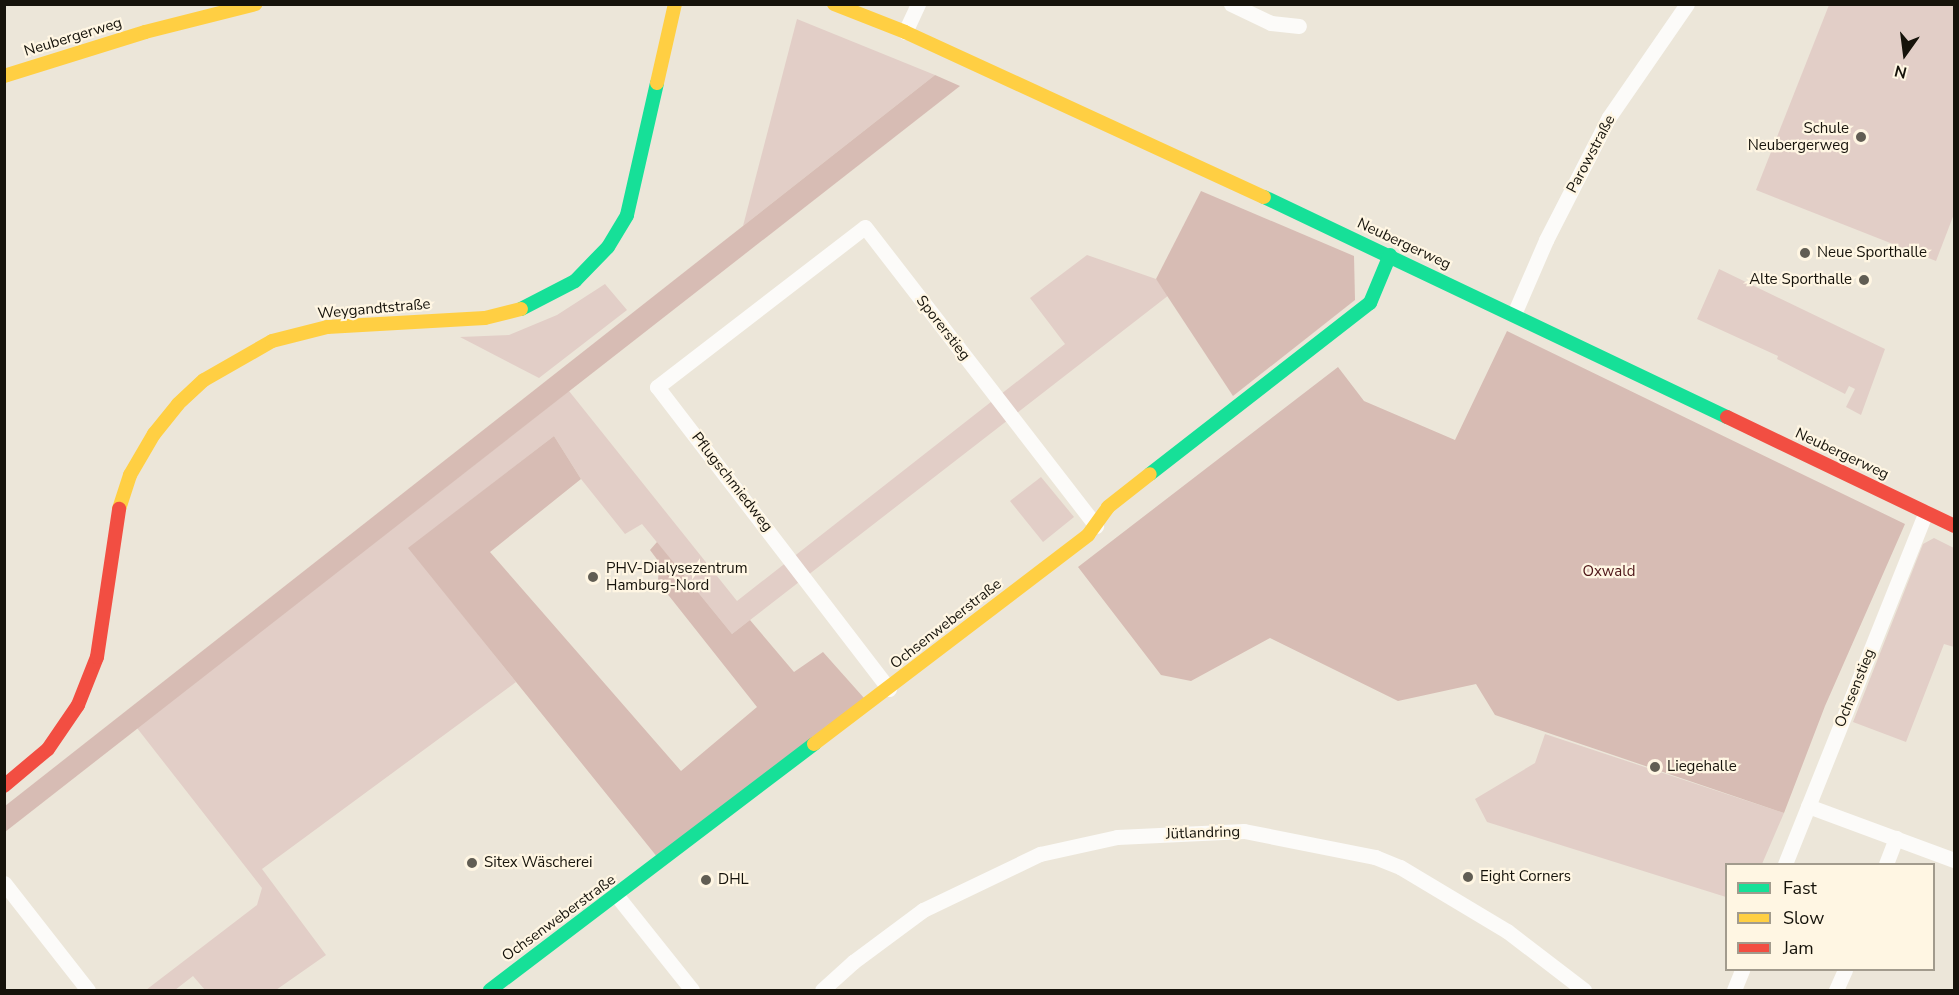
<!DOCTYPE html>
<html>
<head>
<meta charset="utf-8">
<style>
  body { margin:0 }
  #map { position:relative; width:1959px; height:995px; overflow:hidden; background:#ece6d9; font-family:"Nunito Sans",sans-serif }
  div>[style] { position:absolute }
  .green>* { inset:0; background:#e2cec7 }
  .forest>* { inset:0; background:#d7bcb4 }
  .street>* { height:15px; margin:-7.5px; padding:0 7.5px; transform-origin:7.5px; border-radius:7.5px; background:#fcfbf9 }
  .fast>* { height:14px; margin:-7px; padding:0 7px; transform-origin:7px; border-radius:7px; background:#16e098 }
  .slow>* { height:14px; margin:-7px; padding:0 7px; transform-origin:7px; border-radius:7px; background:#ffcf43 }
  .jam>* { height:14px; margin:-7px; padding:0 7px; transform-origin:7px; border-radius:7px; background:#f24e42 }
  .dots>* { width:16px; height:16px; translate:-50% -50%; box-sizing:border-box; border:3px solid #fff6e3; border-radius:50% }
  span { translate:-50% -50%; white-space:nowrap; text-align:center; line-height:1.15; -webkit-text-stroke:4.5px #fff6e3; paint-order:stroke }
  .street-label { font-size:15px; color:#16130b }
  .poi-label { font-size:15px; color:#16130b }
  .right { translate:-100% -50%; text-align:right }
  .left { translate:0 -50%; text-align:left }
  .park-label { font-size:15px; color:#4e1618 }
  .frame { position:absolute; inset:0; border:6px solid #16130b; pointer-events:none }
  .legend { position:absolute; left:1725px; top:863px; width:210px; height:108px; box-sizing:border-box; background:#fff6e3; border:2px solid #a29b8d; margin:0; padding:8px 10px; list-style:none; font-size:18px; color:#16130b }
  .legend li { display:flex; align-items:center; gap:12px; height:30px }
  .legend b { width:30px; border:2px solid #a29b8d }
  .north { position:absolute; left:1875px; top:24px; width:60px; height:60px; -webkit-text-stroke:4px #fff6e3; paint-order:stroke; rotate:194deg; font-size:16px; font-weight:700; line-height:24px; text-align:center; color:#16130b }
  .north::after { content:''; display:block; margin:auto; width:21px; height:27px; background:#16130b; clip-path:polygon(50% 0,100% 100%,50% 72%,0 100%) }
</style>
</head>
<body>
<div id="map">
  <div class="green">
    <div style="clip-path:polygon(1829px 5px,1954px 5px,1954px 214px,1936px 261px,1756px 190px)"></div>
    <div style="clip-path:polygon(797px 19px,935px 75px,743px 226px)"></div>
    <div style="clip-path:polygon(1087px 255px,1156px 279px,1169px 295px,732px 634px,642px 524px,625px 534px,581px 479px,554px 436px,409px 548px,516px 682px,262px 869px,326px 955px,276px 990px,205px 990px,193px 976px,175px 990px,146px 990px,257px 905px,262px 888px,137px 728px,569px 391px,737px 601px,1065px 344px,1030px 298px)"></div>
    <div style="clip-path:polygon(1719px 269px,1885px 349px,1861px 415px,1846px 407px,1855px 389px,1849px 386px,1845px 394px,1777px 359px,1778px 356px,1697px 319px)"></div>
    <div style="clip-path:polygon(605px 284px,627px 310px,539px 378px,460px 337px,509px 335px,557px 315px)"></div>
    <div style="clip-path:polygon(1041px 477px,1074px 517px,1043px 542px,1010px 501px)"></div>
    <div style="clip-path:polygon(1934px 538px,1954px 548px,1954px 647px,1944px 644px,1906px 742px,1853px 722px,1923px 544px)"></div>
    <div style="clip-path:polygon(1545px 734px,1784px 813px,1762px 864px,1726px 864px,1726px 897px,1487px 822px,1475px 799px,1535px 763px)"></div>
  </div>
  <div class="forest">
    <div style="clip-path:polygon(935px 75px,960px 86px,5px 832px,5px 806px)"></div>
    <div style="clip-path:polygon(1201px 191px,1354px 256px,1355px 300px,1233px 396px,1156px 279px)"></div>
    <div style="clip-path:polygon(1507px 331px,1905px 524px,1825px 706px,1784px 813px,1495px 715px,1476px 684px,1398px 701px,1270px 638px,1191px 681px,1161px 675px,1078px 567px,1338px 367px,1364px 401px,1455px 440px)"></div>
    <div style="clip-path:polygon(554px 436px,581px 479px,490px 552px,681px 771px,757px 707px,658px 582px,659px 562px,650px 550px,657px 542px,732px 634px,750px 620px,794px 672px,823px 652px,864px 698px,658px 858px,408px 548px)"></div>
  </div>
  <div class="street">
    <div style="left:1231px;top:4px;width:44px;rotate:25.4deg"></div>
    <div style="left:1271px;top:23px;width:28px;rotate:6deg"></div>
    <div style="left:905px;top:32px;width:31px;rotate:-65deg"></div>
    <div style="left:1514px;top:314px;width:81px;rotate:-66.6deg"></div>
    <div style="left:1546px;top:240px;width:138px;rotate:-62.9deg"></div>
    <div style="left:1609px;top:117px;width:137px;rotate:-55.4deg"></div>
    <div style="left:889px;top:689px;width:381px;rotate:-127.5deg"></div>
    <div style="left:657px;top:387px;width:262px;rotate:-37.6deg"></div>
    <div style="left:865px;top:227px;width:378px;rotate:52.3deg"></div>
    <div style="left:1808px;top:806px;width:156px;rotate:20.3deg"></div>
    <div style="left:1785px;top:864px;width:379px;rotate:-68.2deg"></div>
    <div style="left:1886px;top:864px;width:28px;rotate:-69deg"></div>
    <div style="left:4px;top:883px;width:136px;rotate:51.9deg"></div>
    <div style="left:617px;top:896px;width:120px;rotate:51.4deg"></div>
    <div style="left:822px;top:990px;width:42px;rotate:-42.1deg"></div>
    <div style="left:853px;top:962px;width:87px;rotate:-36.6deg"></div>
    <div style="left:923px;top:910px;width:130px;rotate:-25.6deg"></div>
    <div style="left:1040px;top:854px;width:79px;rotate:-12.4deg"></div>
    <div style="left:1117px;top:837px;width:127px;rotate:-2.7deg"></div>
    <div style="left:1244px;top:831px;width:134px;rotate:11.2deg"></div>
    <div style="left:1375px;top:857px;width:27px;rotate:22deg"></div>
    <div style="left:1400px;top:867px;width:125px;rotate:30.9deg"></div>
    <div style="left:1507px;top:931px;width:97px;rotate:37.5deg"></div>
    <div style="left:1734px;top:990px;width:22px;rotate:-68deg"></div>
    <div style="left:1836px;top:990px;width:22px;rotate:-66deg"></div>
  </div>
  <div class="fast">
    <div style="left:1264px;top:197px;width:513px;rotate:25.42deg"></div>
    <div style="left:521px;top:309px;width:61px;rotate:-27.4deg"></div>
    <div style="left:575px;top:281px;width:47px;rotate:-45.9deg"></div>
    <div style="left:608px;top:247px;width:37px;rotate:-59deg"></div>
    <div style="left:627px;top:215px;width:135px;rotate:-77.2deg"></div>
    <div style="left:1150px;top:474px;width:279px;rotate:-37.9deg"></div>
    <div style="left:1370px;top:303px;width:52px;rotate:-67.4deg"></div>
    <div style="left:490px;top:990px;width:407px;rotate:-37.2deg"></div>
  </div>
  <div class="slow">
    <div style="left:834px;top:4px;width:76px;rotate:21.5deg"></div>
    <div style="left:905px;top:32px;width:395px;rotate:24.7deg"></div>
    <div style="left:4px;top:76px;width:148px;rotate:-17.3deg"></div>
    <div style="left:145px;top:32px;width:114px;rotate:-14.2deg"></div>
    <div style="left:657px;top:83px;width:81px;rotate:-77.2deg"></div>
    <div style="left:119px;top:509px;width:36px;rotate:-72deg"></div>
    <div style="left:130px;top:475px;width:48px;rotate:-59.7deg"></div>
    <div style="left:154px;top:434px;width:38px;rotate:-51deg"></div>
    <div style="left:178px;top:404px;width:35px;rotate:-43deg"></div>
    <div style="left:204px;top:380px;width:78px;rotate:-29.8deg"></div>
    <div style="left:272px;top:341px;width:57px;rotate:-14.3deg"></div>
    <div style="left:327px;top:327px;width:158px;rotate:-3.3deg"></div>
    <div style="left:485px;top:318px;width:37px;rotate:-14deg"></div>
    <div style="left:814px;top:744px;width:345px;rotate:-37.3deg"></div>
    <div style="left:1088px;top:535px;width:34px;rotate:-54deg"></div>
    <div style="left:1108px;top:507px;width:53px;rotate:-38.2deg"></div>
  </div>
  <div class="jam">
    <div style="left:1727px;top:417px;width:252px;rotate:25.6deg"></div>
    <div style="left:4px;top:786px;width:57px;rotate:-40.1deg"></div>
    <div style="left:48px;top:749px;width:53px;rotate:-55.7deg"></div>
    <div style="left:78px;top:705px;width:52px;rotate:-68.4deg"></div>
    <div style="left:97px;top:657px;width:150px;rotate:-81.5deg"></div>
  </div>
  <div class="dots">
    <div style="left:1861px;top:137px;background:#615d53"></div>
    <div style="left:1805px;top:253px;background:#615d53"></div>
    <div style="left:1864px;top:280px;background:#615d53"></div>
    <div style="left:593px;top:577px;background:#615d53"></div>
    <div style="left:1655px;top:767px;background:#615d53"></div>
    <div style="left:472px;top:863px;background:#615d53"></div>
    <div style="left:1468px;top:877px;background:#615d53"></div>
    <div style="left:706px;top:880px;background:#615d53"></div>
  </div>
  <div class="street-label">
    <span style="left:73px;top:37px;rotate:-17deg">Neubergerweg</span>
    <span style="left:1591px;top:154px;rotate:-62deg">Parowstraße</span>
    <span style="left:1404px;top:244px;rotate:25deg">Neubergerweg</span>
    <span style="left:374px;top:309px;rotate:-5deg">Weygandtstraße</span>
    <span style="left:943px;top:328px;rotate:52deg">Sporerstieg</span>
    <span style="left:1842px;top:454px;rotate:25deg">Neubergerweg</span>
    <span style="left:732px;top:482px;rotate:52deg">Pflugschmiedweg</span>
    <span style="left:946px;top:624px;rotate:-38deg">Ochsenweberstraße</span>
    <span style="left:1855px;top:688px;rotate:-68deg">Ochsenstieg</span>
    <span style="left:1203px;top:833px;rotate:-2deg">Jütlandring</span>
    <span style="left:559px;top:918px;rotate:-36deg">Ochsenweberstraße</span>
  </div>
  <div class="poi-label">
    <span class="right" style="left:1849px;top:137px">Schule<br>Neubergerweg</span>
    <span class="left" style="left:1817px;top:253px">Neue Sporthalle</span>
    <span class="right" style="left:1852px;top:280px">Alte Sporthalle</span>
    <span class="left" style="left:606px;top:577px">PHV-Dialysezentrum<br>Hamburg-Nord</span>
    <span class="left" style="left:1667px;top:767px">Liegehalle</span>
    <span class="left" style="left:484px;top:863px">Sitex Wäscherei</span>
    <span class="left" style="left:1480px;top:877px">Eight Corners</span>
    <span class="left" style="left:718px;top:880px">DHL</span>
  </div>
  <div class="park-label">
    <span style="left:1609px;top:572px">Oxwald</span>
  </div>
  <div class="frame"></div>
  <ul class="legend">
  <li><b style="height:8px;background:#16e098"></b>Fast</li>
  <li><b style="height:8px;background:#ffcf43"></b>Slow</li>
  <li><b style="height:8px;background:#f24e42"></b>Jam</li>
  </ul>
  <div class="north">N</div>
</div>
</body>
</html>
